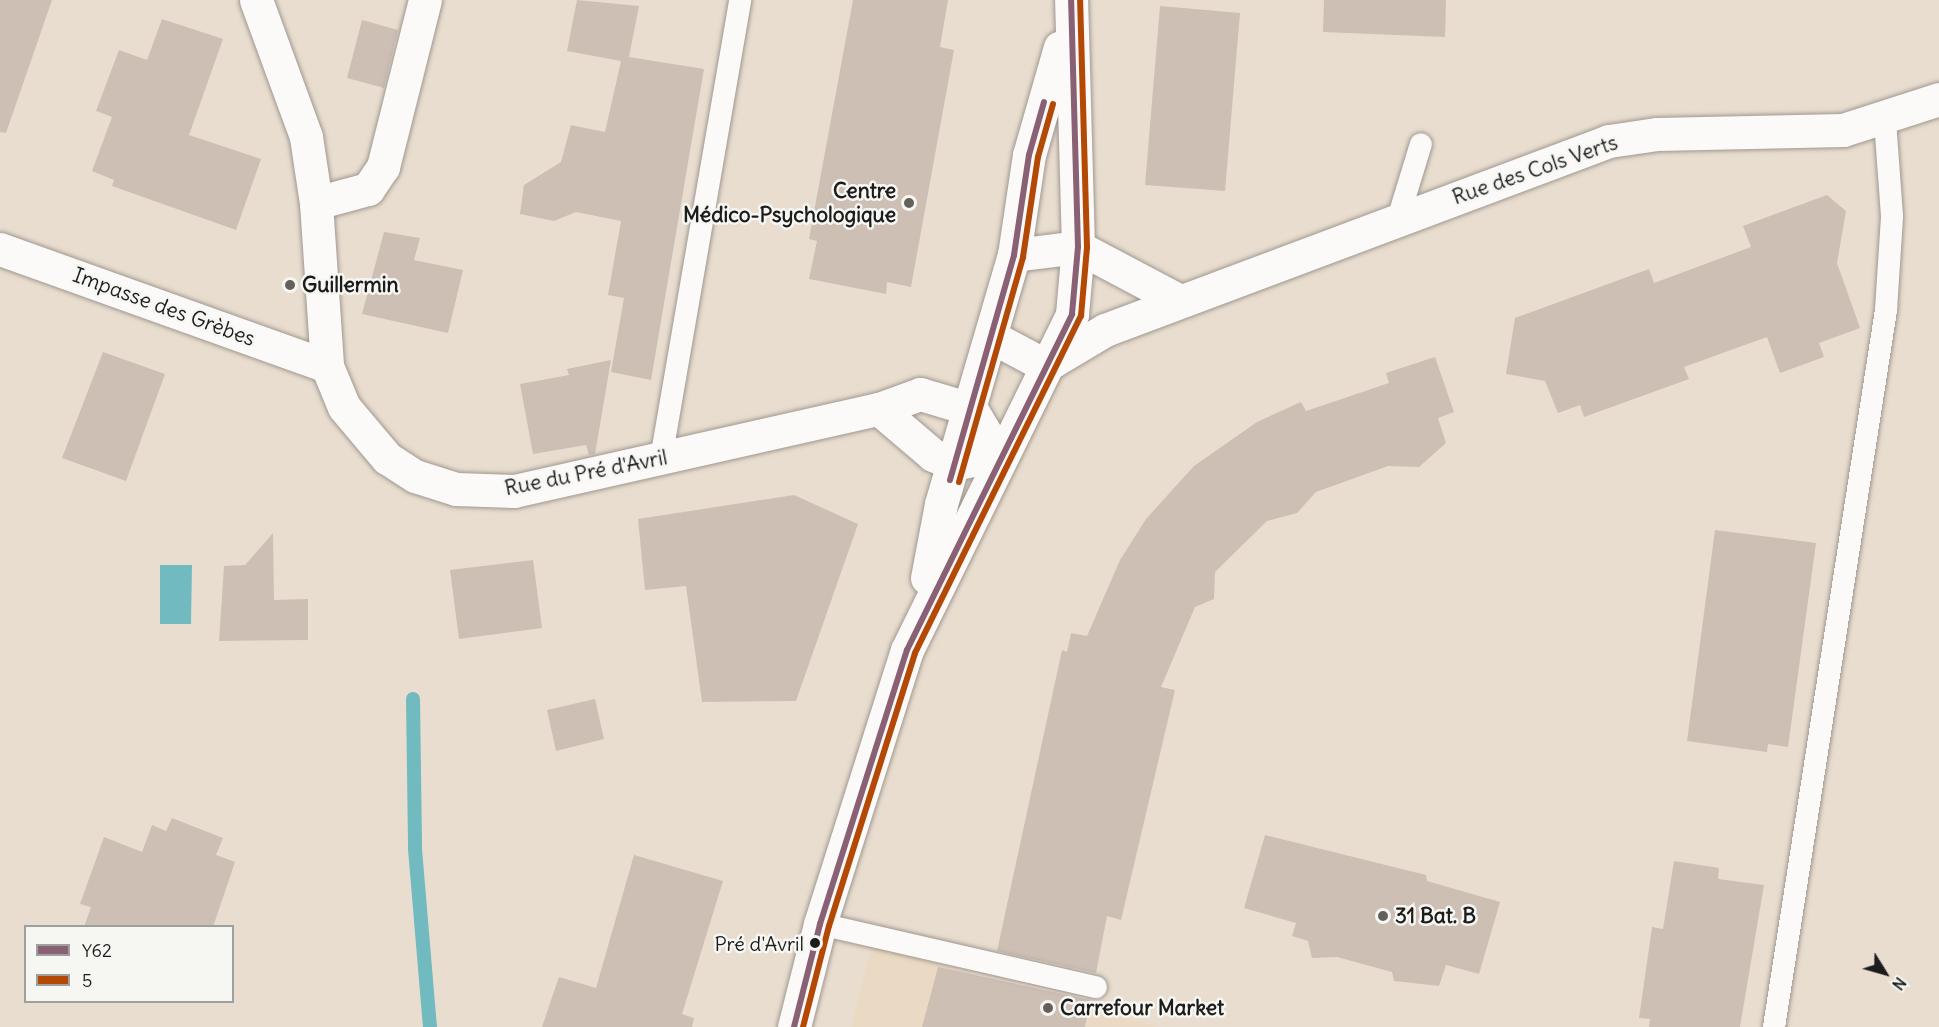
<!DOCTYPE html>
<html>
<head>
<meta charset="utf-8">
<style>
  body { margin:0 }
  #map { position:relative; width:1939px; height:1027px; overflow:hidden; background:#e9ddcf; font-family:Delius,sans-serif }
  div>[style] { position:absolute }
  .built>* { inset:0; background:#ebdac3 }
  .water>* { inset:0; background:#71bbc0 }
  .stream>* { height:14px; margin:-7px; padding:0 7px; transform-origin:7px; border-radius:7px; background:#71bbc0 }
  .building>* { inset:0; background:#cebfb5 }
  .roads { filter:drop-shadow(0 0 2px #9f9890) drop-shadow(0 0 2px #9f9890) }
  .lane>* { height:22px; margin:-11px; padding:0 11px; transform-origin:11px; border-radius:11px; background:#fcfaf8 }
  .street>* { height:33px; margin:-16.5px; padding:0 16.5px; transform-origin:16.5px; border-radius:16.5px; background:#fcfaf8 }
  .bus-1>* { height:6px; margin:-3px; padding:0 3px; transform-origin:3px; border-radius:3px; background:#8a6075 }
  .bus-2>* { height:6px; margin:-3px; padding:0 3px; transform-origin:3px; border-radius:3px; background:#b44805 }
  .dots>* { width:16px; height:16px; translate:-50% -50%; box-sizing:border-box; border:3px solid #f6f6f2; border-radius:50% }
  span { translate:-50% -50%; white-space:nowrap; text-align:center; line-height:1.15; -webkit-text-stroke:5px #f6f6f2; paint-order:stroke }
  .bus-label { font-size:20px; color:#1c1c1c }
  .right { translate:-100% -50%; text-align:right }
  .street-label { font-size:21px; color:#1c1c1c }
  .poi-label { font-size:21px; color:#1c1c1c; font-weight:700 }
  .left { translate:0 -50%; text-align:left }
  .legend { position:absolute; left:24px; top:925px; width:210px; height:78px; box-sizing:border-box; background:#f6f6f2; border:2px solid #9f9f9c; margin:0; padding:8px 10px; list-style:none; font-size:18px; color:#1c1c1c }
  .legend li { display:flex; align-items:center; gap:12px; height:30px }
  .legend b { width:30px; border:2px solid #9f9f9c }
  .north { position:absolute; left:1855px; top:943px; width:60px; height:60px; -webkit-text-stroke:4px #f6f6f2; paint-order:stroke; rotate:127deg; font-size:16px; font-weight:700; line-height:24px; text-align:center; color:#1c1c1c }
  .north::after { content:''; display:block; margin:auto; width:21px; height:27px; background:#1c1c1c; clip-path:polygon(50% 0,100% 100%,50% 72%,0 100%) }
</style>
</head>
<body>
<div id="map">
  <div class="built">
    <div style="clip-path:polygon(872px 945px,1157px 1027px,851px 1027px)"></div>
  </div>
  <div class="water">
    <div style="clip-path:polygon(160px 565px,192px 565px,191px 624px,160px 624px)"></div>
  </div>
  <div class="stream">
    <div style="left:413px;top:699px;width:150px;rotate:89.2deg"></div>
    <div style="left:415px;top:849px;width:179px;rotate:85.2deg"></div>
  </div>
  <div class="building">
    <div style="clip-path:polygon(0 0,52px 0,6px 133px,0 132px)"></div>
    <div style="clip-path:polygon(577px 0,639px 6px,629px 57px,704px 69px,651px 380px,611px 372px,624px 298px,608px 295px,621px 221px,576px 212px,554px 221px,520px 214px,524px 185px,561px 162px,571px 125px,605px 132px,621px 61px,567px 51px)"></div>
    <div style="clip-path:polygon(853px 0,948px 0,940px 47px,954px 50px,911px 287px,887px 282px,886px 294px,809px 279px,817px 241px,809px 239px)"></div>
    <div style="clip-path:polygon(1324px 0,1446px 0,1445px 37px,1323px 32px)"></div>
    <div style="clip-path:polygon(1160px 6px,1240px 13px,1225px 191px,1145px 185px)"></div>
    <div style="clip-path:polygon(162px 19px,223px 39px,189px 135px,261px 159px,236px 230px,112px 186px,114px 180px,92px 171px,112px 117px,96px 111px,119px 50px,147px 60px)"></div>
    <div style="clip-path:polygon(362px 20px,398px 30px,384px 88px,347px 78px)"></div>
    <div style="clip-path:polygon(1827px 195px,1846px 211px,1837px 263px,1860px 328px,1819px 343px,1824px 357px,1780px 373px,1767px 337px,1684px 367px,1689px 379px,1584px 417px,1580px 405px,1558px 413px,1545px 381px,1506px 374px,1515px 318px,1649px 269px,1654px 283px,1751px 247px,1743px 226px)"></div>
    <div style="clip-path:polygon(384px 232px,420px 238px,414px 260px,463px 270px,448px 333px,362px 314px)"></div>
    <div style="clip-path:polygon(103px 352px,165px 374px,126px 481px,62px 458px)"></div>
    <div style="clip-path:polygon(1435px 357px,1454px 412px,1438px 418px,1446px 443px,1419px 467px,1388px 466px,1316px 492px,1297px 513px,1267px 521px,1215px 572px,1214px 599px,1195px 607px,1161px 687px,1175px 690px,1121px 920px,1107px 916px,1096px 973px,997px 951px,1062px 650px,1067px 652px,1071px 633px,1087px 636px,1120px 560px,1146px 519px,1194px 466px,1257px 422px,1301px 402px,1306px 411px,1389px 383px,1386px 373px)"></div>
    <div style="clip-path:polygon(611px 360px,595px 454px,589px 455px,586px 445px,533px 454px,520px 384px,569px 375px,567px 369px)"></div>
    <div style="clip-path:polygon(794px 495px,858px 524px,796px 701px,702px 702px,686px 586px,645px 590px,638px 519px)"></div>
    <div style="clip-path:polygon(1715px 530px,1816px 543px,1788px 747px,1768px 744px,1767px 752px,1687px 741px)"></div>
    <div style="clip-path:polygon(273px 533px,274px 600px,308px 599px,308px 640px,219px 641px,224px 566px,245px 565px)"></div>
    <div style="clip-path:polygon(533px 560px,542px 628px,459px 639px,450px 570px)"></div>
    <div style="clip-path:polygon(595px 699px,604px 739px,556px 751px,547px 710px)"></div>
    <div style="clip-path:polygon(172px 818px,223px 838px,216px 855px,235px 862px,213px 927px,84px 927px,91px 907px,80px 904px,104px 837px,142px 852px,152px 825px,166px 831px)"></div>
    <div style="clip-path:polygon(1265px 835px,1426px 875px,1427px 881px,1500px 902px,1479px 974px,1446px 965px,1439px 986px,1394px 981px,1392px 972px,1337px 957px,1312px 958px,1308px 941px,1292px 936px,1296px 923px,1244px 908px)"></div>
    <div style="clip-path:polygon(634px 855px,723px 881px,682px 1014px,694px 1018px,692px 1027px,542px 1027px,559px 977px,596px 988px)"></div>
    <div style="clip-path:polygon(1674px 861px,1719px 868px,1718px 879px,1764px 885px,1740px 1027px,1649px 1027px,1650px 1019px,1639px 1018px,1652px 927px,1663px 929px)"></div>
    <div style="clip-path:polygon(938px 967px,1090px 1000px,1085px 1027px,922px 1027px)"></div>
  </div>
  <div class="roads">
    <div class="lane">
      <div style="left:1398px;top:219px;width:78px;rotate:-73deg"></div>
      <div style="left:661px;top:459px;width:466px;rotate:-80.2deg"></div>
      <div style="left:820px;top:924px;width:283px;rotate:12.9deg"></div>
      <div style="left:1774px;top:1027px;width:726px;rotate:-81.12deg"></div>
      <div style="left:1886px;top:310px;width:94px;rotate:-86.3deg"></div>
      <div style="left:1892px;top:216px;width:96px;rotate:-94.2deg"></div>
    </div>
    <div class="street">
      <div style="left:256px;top:0;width:146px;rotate:69.9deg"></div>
      <div style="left:306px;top:137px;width:67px;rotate:81.4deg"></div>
      <div style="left:316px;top:203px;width:163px;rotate:86.1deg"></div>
      <div style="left:327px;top:366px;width:44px;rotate:67.5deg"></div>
      <div style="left:344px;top:407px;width:67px;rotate:49.9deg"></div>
      <div style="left:387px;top:458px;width:33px;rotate:33deg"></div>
      <div style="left:415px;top:476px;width:43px;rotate:17.6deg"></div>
      <div style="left:456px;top:489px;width:58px;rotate:2deg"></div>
      <div style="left:514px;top:491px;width:374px;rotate:-12.7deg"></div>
      <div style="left:879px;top:409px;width:44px;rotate:-20.1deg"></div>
      <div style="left:920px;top:394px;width:53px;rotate:16.4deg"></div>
      <div style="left:971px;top:409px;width:52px;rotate:59deg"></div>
      <div style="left:998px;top:454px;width:44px;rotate:166.9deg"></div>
      <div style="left:955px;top:464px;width:24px;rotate:-158deg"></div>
      <div style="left:933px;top:455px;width:71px;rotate:-139.6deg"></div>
      <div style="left:316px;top:203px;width:54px;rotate:-15.1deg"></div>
      <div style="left:368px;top:189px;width:27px;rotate:-56deg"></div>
      <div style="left:383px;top:167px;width:172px;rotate:-75.9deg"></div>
      <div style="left:0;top:249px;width:347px;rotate:19.7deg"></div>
      <div style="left:1014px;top:255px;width:64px;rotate:-7.1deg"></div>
      <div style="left:1078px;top:247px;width:115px;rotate:27.9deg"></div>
      <div style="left:992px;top:337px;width:49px;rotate:28.1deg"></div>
      <div style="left:1035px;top:360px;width:18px;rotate:3deg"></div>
      <div style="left:1053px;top:361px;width:61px;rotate:-30.8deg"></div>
      <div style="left:1105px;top:330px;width:538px;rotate:-20.56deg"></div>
      <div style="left:1609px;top:141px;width:49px;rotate:-8.3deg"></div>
      <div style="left:1657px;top:134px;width:186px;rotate:-1.2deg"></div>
      <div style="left:1843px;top:130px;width:101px;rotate:-17.9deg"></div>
      <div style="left:927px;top:578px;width:75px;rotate:-79.3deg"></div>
      <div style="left:941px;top:504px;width:259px;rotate:-73.7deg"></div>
      <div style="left:1014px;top:255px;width:101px;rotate:-81.5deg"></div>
      <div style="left:1029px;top:155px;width:112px;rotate:-74deg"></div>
      <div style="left:794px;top:1027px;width:106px;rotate:-75.8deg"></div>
      <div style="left:820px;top:924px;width:287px;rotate:-72.4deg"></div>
      <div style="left:907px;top:650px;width:374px;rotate:-63.8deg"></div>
      <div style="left:1072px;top:314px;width:67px;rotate:-84.9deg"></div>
      <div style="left:1078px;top:247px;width:247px;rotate:-91.6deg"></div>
    </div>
  </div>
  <div class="bus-1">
    <div style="left:950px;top:480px;width:234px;rotate:-74.1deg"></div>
    <div style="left:1014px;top:255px;width:101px;rotate:-81.5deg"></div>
    <div style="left:1029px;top:155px;width:55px;rotate:-74.2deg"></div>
    <div style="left:794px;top:1027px;width:106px;rotate:-75.8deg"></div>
    <div style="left:820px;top:924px;width:287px;rotate:-72.4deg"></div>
    <div style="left:907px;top:650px;width:374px;rotate:-63.8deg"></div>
    <div style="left:1072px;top:314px;width:67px;rotate:-84.9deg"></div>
    <div style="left:1078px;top:247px;width:247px;rotate:-91.6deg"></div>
  </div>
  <div class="bus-2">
    <div style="left:959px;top:482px;width:234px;rotate:-74.1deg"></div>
    <div style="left:1023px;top:257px;width:101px;rotate:-81.5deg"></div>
    <div style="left:1038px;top:157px;width:55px;rotate:-74.2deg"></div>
    <div style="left:803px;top:1027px;width:104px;rotate:-75.6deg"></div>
    <div style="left:829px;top:926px;width:286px;rotate:-72.5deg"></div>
    <div style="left:915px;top:653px;width:376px;rotate:-63.8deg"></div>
    <div style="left:1081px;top:316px;width:69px;rotate:-85deg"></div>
    <div style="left:1087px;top:247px;width:247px;rotate:-91.6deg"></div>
  </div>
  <div class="dots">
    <div style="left:909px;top:203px;background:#64605b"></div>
    <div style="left:290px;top:285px;background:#64605b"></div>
    <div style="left:1383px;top:916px;background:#64605b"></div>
    <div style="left:815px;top:943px;background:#1c1c1c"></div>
    <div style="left:1048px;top:1008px;background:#64605b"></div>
  </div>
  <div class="bus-label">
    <span class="right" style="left:804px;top:943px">Pré d'Avril</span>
  </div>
  <div class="street-label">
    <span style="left:1535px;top:170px;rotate:-19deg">Rue des Cols Verts</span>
    <span style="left:164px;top:307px;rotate:20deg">Impasse des Grèbes</span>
    <span style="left:586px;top:473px;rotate:-11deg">Rue du Pré d'Avril</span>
  </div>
  <div class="poi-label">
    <span class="right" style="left:896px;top:203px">Centre<br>Médico-Psychologique</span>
    <span class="left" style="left:302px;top:285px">Guillermin</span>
    <span class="left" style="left:1395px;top:916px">31 Bat. B</span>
    <span class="left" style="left:1060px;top:1008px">Carrefour Market</span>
  </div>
  <ul class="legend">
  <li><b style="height:8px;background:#8a6075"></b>Y62</li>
  <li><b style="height:8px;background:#b44805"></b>5</li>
  </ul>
  <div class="north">N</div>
</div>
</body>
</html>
